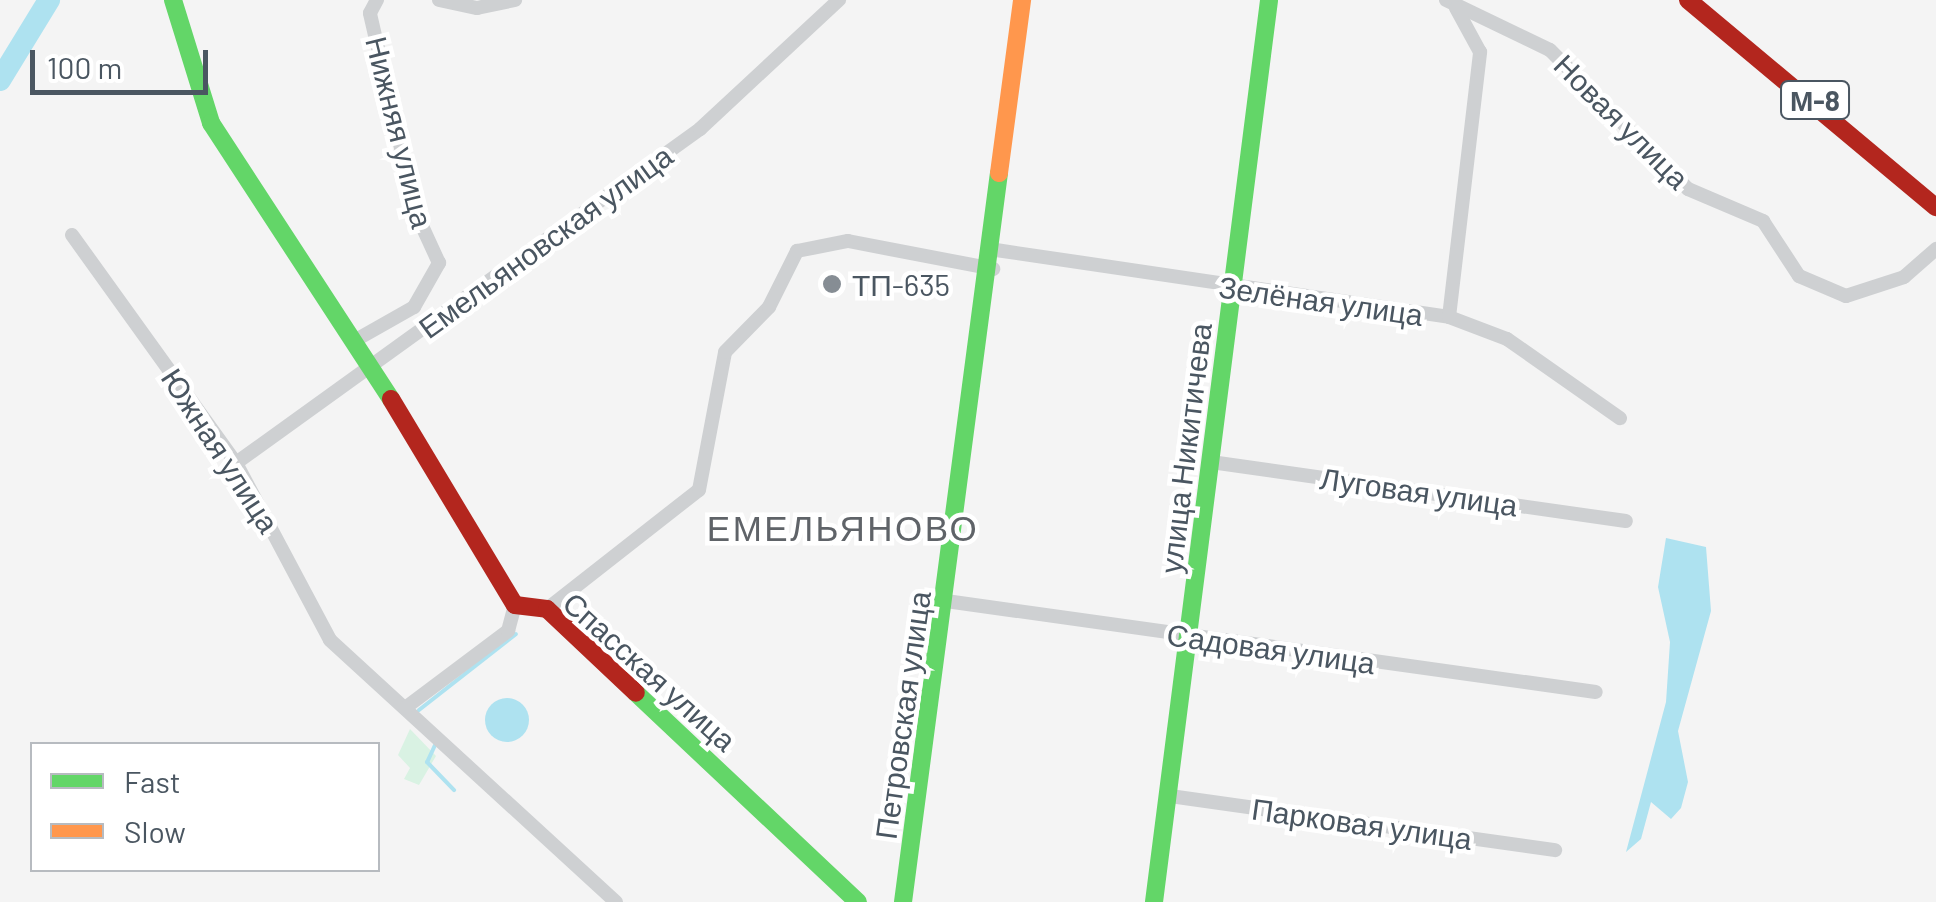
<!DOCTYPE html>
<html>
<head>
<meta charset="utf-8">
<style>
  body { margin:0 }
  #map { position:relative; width:1936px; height:902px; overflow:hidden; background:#f4f4f4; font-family:Barlow,sans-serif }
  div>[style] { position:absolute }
  .green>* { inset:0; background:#d9f2e3 }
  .water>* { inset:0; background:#aee2f0 }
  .round { border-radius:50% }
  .stream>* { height:4px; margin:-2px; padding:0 2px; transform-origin:2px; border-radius:2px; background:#aee2f0 }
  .river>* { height:22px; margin:-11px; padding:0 11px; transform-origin:11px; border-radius:11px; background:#aee2f0 }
  .street>* { height:14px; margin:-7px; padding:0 7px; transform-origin:7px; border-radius:7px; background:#ced0d2 }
  .fast>* { height:18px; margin:-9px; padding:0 9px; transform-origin:9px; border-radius:9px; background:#63d668 }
  .slow>* { height:18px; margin:-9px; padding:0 9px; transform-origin:9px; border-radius:9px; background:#ff974d }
  .jam>* { height:18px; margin:-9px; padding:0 9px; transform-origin:9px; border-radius:9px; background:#b3261e }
  .dots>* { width:28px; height:28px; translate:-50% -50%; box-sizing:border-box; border:5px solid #fff; border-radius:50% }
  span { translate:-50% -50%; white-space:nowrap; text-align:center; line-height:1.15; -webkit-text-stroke:9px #fff; paint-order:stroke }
  .shield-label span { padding:2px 8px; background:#fff; border:2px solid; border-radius:8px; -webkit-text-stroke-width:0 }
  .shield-label { font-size:28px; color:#4a5661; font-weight:700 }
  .street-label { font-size:30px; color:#4a5661 }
  .poi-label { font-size:30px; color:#4a5661 }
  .left { translate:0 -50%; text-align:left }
  .quarter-label { font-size:35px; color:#5f6368; letter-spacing:2.5px }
  .legend { position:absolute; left:30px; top:742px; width:350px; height:130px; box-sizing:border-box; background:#fff; border:2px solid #b7bbc0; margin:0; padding:12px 18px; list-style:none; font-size:30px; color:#4a5661 }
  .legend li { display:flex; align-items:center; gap:20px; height:50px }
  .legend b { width:50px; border:2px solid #b7bbc0 }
  .scale { position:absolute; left:30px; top:50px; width:178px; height:45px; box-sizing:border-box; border:5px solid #4a5661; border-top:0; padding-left:12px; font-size:30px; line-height:35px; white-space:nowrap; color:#4a5661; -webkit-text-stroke:8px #fff; paint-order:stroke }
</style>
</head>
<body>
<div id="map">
  <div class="green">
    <div style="clip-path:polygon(410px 729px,436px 756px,419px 785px,404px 779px,410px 768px,398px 755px)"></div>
  </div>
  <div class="water">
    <div style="clip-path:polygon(1666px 538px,1706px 547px,1711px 611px,1678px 731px,1688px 782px,1681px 808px,1671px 819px,1651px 802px,1641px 839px,1626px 852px,1666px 702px,1670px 642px,1658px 587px)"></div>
    <div class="round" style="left:485px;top:698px;width:44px;height:44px"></div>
  </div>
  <div class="stream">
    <div style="left:419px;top:710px;width:123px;rotate:-38.1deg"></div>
    <div style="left:436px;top:743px;width:21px;rotate:115deg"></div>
    <div style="left:427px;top:762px;width:39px;rotate:46deg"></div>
  </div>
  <div class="river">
    <div style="left:0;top:80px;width:94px;rotate:-58.5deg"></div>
  </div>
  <div class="street">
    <div style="left:439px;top:0;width:39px;rotate:12deg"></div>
    <div style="left:477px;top:8px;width:39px;rotate:-12deg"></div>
    <div style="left:1446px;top:0;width:115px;rotate:25.7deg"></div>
    <div style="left:1550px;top:50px;width:196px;rotate:45.2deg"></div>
    <div style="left:1688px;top:189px;width:82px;rotate:23.1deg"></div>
    <div style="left:1763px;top:221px;width:66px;rotate:56.8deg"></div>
    <div style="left:1799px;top:276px;width:51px;rotate:23.1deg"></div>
    <div style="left:1846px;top:296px;width:61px;rotate:-18.1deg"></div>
    <div style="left:1904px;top:277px;width:43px;rotate:-41.2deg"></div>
    <div style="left:72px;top:235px;width:281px;rotate:54.3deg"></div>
    <div style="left:236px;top:463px;width:200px;rotate:62deg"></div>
    <div style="left:330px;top:640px;width:388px;rotate:42.5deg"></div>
    <div style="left:996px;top:250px;width:458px;rotate:8.4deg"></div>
    <div style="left:1449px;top:317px;width:62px;rotate:20.8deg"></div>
    <div style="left:1507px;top:339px;width:138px;rotate:35deg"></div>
    <div style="left:1449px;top:317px;width:267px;rotate:-83.3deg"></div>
    <div style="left:1480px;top:52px;width:50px;rotate:-118.6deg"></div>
    <div style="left:354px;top:341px;width:69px;rotate:-29.5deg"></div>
    <div style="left:414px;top:307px;width:51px;rotate:-60.4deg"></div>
    <div style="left:439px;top:263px;width:55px;rotate:-114.7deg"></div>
    <div style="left:416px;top:213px;width:205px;rotate:-103deg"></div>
    <div style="left:370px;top:13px;width:15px;rotate:-62deg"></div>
    <div style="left:1211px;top:462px;width:419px;rotate:8.1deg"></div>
    <div style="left:236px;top:463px;width:572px;rotate:-35.75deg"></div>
    <div style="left:700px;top:129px;width:190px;rotate:-42.9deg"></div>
    <div style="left:946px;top:601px;width:656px;rotate:7.97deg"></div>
    <div style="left:547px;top:609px;width:193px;rotate:-38.1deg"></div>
    <div style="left:699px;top:490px;width:140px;rotate:-79.3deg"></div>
    <div style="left:725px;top:352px;width:63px;rotate:-45.6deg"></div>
    <div style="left:769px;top:307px;width:63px;rotate:-63.4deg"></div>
    <div style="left:797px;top:251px;width:52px;rotate:-11.1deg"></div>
    <div style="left:848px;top:241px;width:148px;rotate:10.9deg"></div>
    <div style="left:405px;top:708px;width:129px;rotate:-36.8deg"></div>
    <div style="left:508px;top:631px;width:27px;rotate:-75deg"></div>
    <div style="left:1170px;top:796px;width:389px;rotate:8deg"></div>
  </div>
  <div class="fast">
    <div style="left:173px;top:0;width:129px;rotate:72.8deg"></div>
    <div style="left:211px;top:123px;width:330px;rotate:56.9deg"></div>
    <div style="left:636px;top:693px;width:305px;rotate:43.3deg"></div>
    <div style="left:903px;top:902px;width:735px;rotate:-82.5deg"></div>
    <div style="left:1154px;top:902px;width:909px;rotate:-82.73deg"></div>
  </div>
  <div class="slow">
    <div style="left:999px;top:173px;width:175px;rotate:-82.4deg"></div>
  </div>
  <div class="jam">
    <div style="left:1688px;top:0;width:323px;rotate:39.9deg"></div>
    <div style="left:391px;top:399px;width:240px;rotate:59deg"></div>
    <div style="left:515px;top:605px;width:32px;rotate:7deg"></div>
    <div style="left:547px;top:609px;width:122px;rotate:43.3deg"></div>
  </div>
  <div class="dots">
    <div style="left:832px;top:284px;background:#868d94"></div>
  </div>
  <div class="shield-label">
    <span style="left:1815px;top:100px">М-8</span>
  </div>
  <div class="street-label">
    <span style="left:1622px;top:121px;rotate:45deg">Новая улица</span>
    <span style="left:400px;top:132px;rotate:76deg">Нижняя улица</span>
    <span style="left:545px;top:241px;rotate:-36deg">Емельяновская улица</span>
    <span style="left:1321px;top:300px;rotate:8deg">Зелёная улица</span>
    <span style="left:1185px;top:448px;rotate:-83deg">улица Никитичева</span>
    <span style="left:221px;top:450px;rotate:57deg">Южная улица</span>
    <span style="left:1419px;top:491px;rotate:8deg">Луговая улица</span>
    <span style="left:1271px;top:648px;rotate:8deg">Садовая улица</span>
    <span style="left:650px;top:671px;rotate:42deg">Спасская улица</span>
    <span style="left:902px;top:715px;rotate:-82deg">Петровская улица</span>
    <span style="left:1362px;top:823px;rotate:8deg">Парковая улица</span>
  </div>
  <div class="poi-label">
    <span class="left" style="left:852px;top:284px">ТП-635</span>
  </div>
  <div class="quarter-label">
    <span style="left:843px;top:527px">ЕМЕЛЬЯНОВО</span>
  </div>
  <ul class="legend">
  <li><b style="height:12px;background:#63d668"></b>Fast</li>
  <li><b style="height:12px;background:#ff974d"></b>Slow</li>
  </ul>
  <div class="scale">100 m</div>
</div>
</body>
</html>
